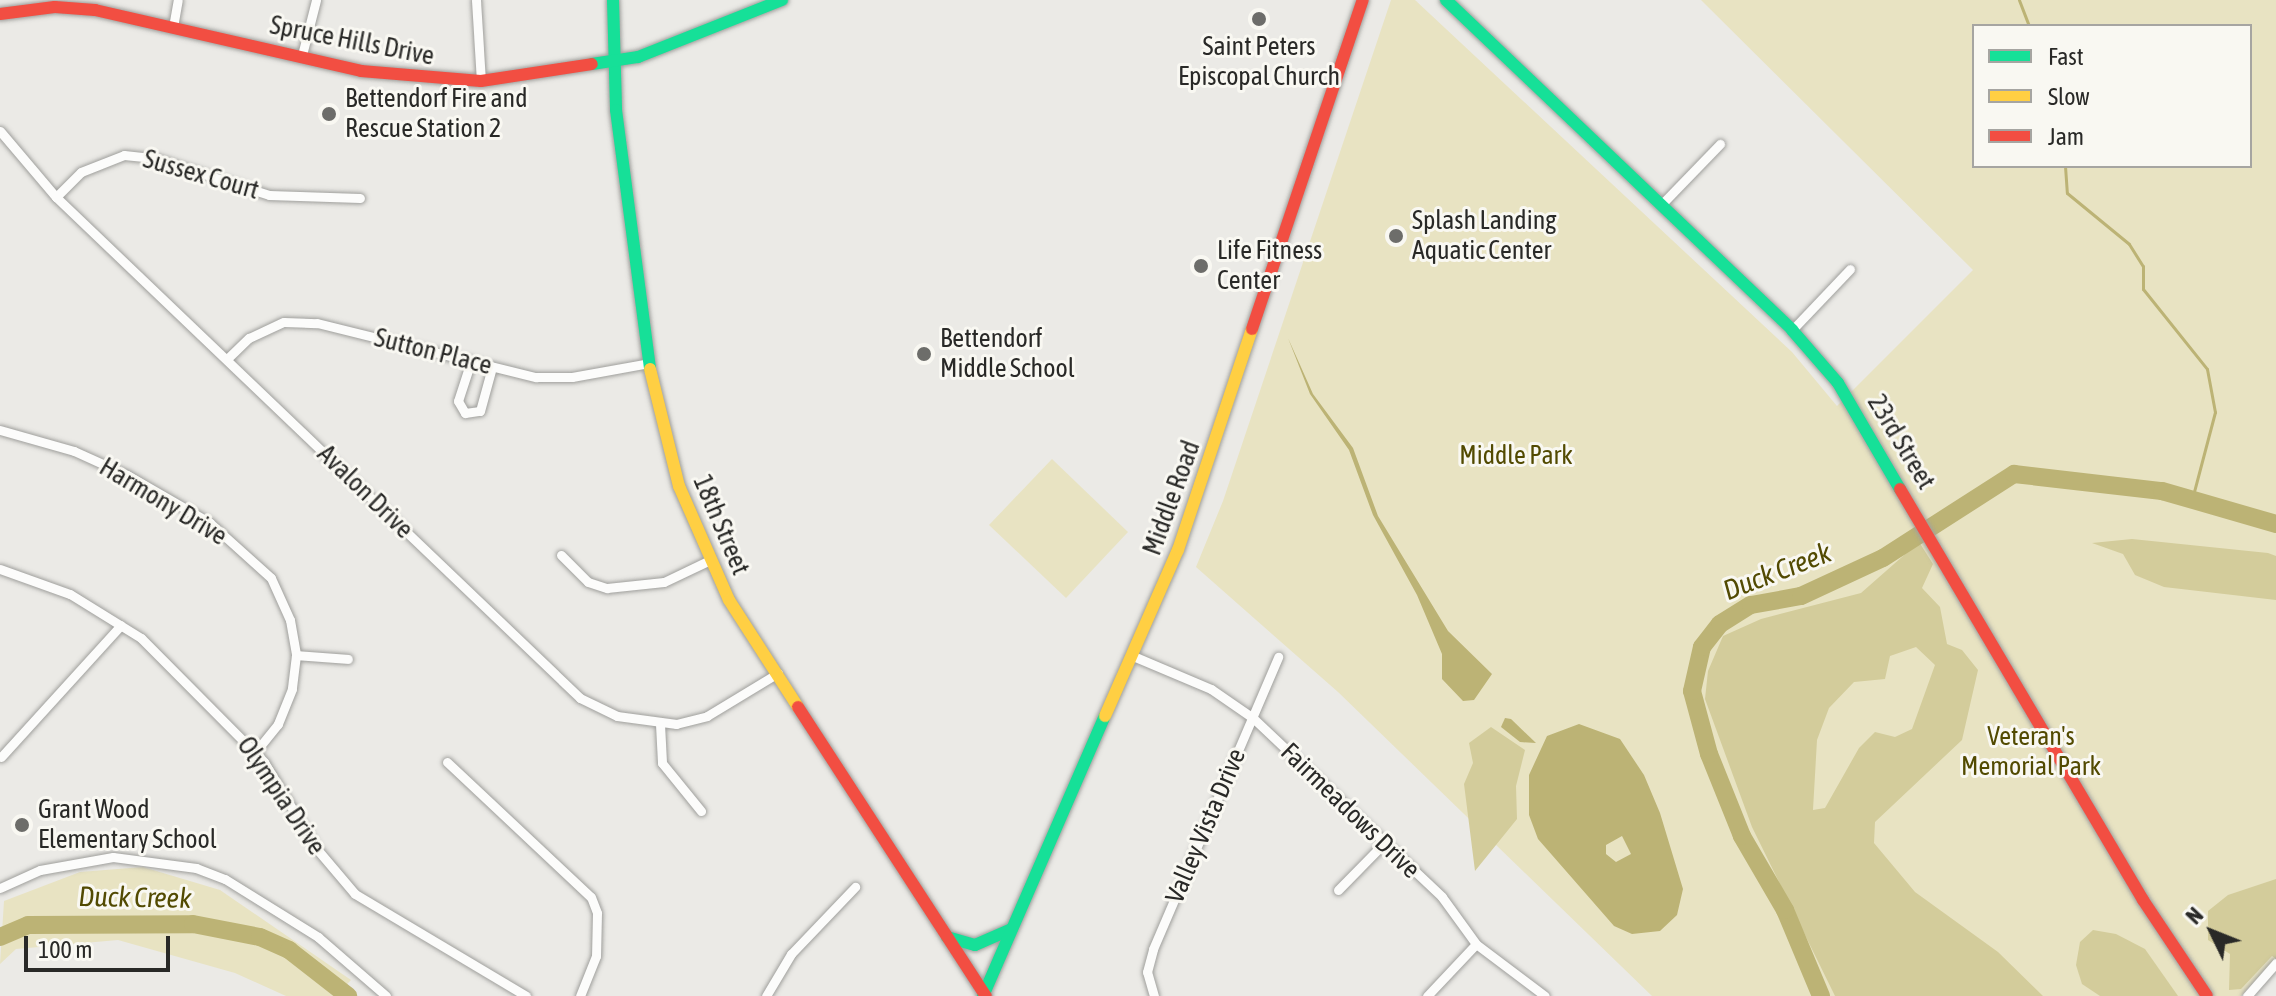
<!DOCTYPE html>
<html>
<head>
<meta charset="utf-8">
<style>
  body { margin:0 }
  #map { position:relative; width:2276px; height:996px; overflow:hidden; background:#ebeae6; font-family:"Asap Condensed",sans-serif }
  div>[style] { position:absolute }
  .green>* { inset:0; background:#e8e3c2 }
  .forest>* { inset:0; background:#d3cc9b }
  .water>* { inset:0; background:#bcb375 }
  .stream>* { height:3px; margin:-1.5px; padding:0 1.5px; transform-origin:1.5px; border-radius:1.5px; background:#bcb375 }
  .river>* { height:18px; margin:-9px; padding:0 9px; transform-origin:9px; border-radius:9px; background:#bcb375 }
  .roads { filter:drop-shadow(0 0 2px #9f9f9c) drop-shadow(0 0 2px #9f9f9c) }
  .street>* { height:9px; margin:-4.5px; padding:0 4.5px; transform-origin:4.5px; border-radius:4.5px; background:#fcfcfb }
  .fast>* { height:12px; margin:-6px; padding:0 6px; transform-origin:6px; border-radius:6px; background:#16e098 }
  .slow>* { height:12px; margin:-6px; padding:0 6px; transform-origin:6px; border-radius:6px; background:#ffcf43 }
  .jam>* { height:12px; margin:-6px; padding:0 6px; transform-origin:6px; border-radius:6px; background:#f24e42 }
  .dots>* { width:22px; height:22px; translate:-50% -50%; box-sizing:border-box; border:4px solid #f9f8f2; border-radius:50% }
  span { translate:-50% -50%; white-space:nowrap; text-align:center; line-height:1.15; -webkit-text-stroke:6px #f9f8f2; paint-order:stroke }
  .street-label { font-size:26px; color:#292927 }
  .poi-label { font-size:26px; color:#292927 }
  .left { translate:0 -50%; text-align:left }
  .park-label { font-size:26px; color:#524a01 }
  .water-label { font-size:28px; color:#524a02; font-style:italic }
  .legend { position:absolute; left:1972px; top:24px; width:280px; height:144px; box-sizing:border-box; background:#f9f8f2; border:2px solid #a6a5a1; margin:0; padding:10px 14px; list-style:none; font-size:24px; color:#292927 }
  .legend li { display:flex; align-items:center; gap:16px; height:40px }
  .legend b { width:40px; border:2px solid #a6a5a1 }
  .north { position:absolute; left:2172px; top:892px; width:80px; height:80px; -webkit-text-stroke:6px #f9f8f2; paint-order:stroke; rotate:313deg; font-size:22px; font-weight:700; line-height:32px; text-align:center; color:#292927 }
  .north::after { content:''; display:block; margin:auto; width:28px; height:36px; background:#292927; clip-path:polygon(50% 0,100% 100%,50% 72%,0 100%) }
  .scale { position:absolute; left:24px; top:936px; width:146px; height:36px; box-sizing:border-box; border:4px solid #292927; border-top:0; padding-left:10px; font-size:24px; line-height:28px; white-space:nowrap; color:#292927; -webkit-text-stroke:6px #f9f8f2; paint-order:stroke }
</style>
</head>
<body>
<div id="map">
  <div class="green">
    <div style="clip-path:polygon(evenodd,1391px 0,1415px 0,1792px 352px,1837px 406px,1973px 270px,1701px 0,2276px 0,2276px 958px,2241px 996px,1652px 996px,1338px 692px,1196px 567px,1223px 501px,1391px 0,1974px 26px,2250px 26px,2250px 166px,1974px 166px,1974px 26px)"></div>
    <div style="clip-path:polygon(1052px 459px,1128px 532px,1066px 598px,989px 525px)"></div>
    <div style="clip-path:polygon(143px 867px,220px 890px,351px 980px,336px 996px,286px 996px,235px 973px,118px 940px,16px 949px,0 964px,4px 901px,80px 872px)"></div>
  </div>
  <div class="forest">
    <div style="clip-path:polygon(2132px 539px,2268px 553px,2276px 556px,2276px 600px,2164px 587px,2135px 575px,2123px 554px,2092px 543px)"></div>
    <div style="clip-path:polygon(evenodd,1919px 542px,1933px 564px,1922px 588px,1940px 607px,1947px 644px,1962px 650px,1978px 670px,1962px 740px,1875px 822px,1874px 843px,1915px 892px,1998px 952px,2043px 996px,1835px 996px,1752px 827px,1705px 699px,1708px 671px,1723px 636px,1761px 619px,1861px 593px,1919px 542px,1916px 647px,1935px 665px,1912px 729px,1895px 737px,1875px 732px,1859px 748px,1825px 808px,1813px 810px,1817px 740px,1829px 708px,1854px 682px,1885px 679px,1890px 656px,1916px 647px)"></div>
    <div style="clip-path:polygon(1491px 727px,1525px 750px,1516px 786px,1517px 819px,1475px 871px,1464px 784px,1473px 763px,1469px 743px)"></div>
    <div style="clip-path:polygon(2276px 879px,2276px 959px,2272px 956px,2241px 989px,2229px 990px,2230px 954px,2208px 940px,2208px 911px,2228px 895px)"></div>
    <div style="clip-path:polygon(2093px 930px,2116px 934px,2145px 949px,2178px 996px,2100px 996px,2082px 984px,2076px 965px,2080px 942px)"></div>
  </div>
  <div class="water">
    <div style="clip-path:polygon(1288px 338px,1313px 394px,1353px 448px,1378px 516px,1448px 631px,1492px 674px,1474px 700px,1463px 701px,1442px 679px,1442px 654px,1417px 595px,1373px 515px,1349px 450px,1310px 394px)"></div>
    <div style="clip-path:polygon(1505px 718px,1511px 719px,1536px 743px,1520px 742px,1501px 727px)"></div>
    <div style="clip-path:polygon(evenodd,1579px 724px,1620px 739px,1644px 775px,1660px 813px,1683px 889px,1677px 915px,1660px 931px,1632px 934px,1614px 926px,1538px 839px,1529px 815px,1529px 775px,1547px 736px,1579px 724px,1622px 836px,1631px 854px,1616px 862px,1606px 854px,1606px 845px,1622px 836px)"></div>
  </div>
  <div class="stream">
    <div style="left:2019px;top:0;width:28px;rotate:69deg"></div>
    <div style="left:2065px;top:166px;width:27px;rotate:86deg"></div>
    <div style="left:2067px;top:193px;width:80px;rotate:39.4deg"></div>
    <div style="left:2129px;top:244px;width:26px;rotate:58deg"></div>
    <div style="left:2143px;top:266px;width:23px;rotate:90deg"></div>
    <div style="left:2143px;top:289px;width:102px;rotate:51.3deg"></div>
    <div style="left:2207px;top:369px;width:44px;rotate:79.5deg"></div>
    <div style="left:2215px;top:412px;width:90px;rotate:104.8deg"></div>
  </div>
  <div class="river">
    <div style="left:0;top:937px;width:30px;rotate:-23deg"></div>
    <div style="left:28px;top:925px;width:165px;rotate:-0.3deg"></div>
    <div style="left:193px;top:924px;width:68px;rotate:11deg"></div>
    <div style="left:260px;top:937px;width:32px;rotate:24deg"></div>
    <div style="left:289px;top:950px;width:75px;rotate:37.9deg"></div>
    <div style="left:1821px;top:996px;width:93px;rotate:-112.7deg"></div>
    <div style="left:1785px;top:910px;width:86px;rotate:-120.2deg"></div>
    <div style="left:1742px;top:836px;width:88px;rotate:-111.9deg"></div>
    <div style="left:1709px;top:754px;width:65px;rotate:-105.1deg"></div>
    <div style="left:1692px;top:691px;width:45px;rotate:-77.2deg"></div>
    <div style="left:1702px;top:647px;width:29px;rotate:-52deg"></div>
    <div style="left:1720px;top:624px;width:36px;rotate:-32deg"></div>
    <div style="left:1751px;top:605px;width:51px;rotate:-10.2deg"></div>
    <div style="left:1801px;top:596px;width:90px;rotate:-24.9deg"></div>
    <div style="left:1883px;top:558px;width:156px;rotate:-32.7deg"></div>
    <div style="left:2014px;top:474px;width:149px;rotate:6.6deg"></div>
    <div style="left:2162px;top:491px;width:119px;rotate:16.1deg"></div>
  </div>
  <div class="roads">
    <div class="street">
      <div style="left:476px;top:0;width:81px;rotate:86.5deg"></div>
      <div style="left:173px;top:27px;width:27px;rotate:-80deg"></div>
      <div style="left:302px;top:55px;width:57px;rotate:-75.7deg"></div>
      <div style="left:0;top:131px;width:87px;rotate:49.7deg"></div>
      <div style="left:56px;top:197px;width:725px;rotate:43.71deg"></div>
      <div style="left:580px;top:698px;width:41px;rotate:25.9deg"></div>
      <div style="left:617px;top:716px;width:60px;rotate:7.7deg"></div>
      <div style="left:676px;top:724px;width:32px;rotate:-14deg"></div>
      <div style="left:707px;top:716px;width:83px;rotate:-31.2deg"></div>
      <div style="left:56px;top:197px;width:35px;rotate:-45deg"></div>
      <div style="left:81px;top:172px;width:46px;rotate:-21.6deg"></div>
      <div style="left:124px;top:155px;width:30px;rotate:6deg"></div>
      <div style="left:154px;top:158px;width:121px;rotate:17.8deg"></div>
      <div style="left:269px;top:195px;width:91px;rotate:1.9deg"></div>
      <div style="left:1661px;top:205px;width:85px;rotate:-46deg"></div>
      <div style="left:1792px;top:330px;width:84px;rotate:-46.4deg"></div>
      <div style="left:228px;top:358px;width:29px;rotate:-44deg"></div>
      <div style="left:249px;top:338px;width:38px;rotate:-25deg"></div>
      <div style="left:284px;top:322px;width:33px;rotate:2deg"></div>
      <div style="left:317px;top:323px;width:226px;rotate:13.9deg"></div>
      <div style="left:536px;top:377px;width:36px"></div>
      <div style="left:572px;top:377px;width:78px;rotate:-10.3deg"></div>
      <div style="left:471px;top:361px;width:42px;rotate:108deg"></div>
      <div style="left:458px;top:401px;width:14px;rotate:60deg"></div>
      <div style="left:465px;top:413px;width:15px;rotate:-8deg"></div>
      <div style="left:480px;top:411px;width:46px;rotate:-74.7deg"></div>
      <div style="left:0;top:430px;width:77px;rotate:15.8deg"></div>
      <div style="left:74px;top:451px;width:58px;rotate:24.4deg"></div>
      <div style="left:127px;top:475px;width:96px;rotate:30deg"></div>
      <div style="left:210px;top:523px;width:82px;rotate:42deg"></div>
      <div style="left:271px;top:578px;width:46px;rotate:65.7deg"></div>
      <div style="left:290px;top:620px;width:36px;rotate:80deg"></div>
      <div style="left:296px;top:655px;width:34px;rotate:97deg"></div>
      <div style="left:292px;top:689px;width:38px;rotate:112deg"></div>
      <div style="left:278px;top:724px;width:36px;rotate:129deg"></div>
      <div style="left:561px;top:555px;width:38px;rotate:45deg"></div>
      <div style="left:588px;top:582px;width:20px;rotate:18deg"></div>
      <div style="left:607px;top:588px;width:57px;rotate:-6deg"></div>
      <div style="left:664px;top:582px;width:49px;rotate:-25.5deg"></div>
      <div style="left:0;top:569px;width:74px;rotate:19.7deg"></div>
      <div style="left:70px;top:594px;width:84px;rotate:31.8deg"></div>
      <div style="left:141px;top:638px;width:175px;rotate:45.2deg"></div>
      <div style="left:264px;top:762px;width:100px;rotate:58.8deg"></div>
      <div style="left:316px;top:848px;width:60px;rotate:49.7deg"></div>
      <div style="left:355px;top:894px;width:199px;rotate:30.8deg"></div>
      <div style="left:296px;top:655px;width:52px;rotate:4.4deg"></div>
      <div style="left:1133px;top:656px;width:85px;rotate:22.9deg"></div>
      <div style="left:1211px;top:689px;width:51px;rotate:34.6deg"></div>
      <div style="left:1253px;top:718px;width:260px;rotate:43.4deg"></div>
      <div style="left:1442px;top:897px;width:58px;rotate:54.1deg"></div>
      <div style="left:1476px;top:944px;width:86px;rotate:37deg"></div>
      <div style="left:660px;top:724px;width:39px;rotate:87deg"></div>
      <div style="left:662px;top:763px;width:62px;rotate:50.9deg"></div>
      <div style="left:1px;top:757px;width:178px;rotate:-47.7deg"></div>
      <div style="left:447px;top:762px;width:197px;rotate:43.2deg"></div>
      <div style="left:591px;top:897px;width:17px;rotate:69deg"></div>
      <div style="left:597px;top:913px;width:43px;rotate:91.3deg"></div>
      <div style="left:596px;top:956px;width:43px;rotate:111.8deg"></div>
      <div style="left:0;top:888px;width:44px;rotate:-24.2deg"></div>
      <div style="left:40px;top:870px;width:74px;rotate:-10.1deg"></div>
      <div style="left:113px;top:857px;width:84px;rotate:7.5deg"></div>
      <div style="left:196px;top:868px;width:31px;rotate:21deg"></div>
      <div style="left:225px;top:879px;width:110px;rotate:31.9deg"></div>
      <div style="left:318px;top:937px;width:90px;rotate:40.9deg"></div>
      <div style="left:1338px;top:890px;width:64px;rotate:-45.6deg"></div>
      <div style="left:766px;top:996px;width:49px;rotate:-59.2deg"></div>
      <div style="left:791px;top:954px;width:93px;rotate:-46.3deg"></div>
      <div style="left:1154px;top:996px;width:25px;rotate:-106deg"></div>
      <div style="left:1147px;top:972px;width:24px;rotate:-75deg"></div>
      <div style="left:1153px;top:949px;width:318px;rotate:-66.8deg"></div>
      <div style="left:1427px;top:996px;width:71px;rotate:-46.7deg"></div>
      <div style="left:2247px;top:996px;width:44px;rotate:-48.7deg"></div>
    </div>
    <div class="fast">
      <div style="left:613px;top:0;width:110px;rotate:88.4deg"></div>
      <div style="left:616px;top:110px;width:261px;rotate:82.5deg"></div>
      <div style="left:1446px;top:0;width:478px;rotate:43.6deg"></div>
      <div style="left:1792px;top:330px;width:70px;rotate:49deg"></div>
      <div style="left:1838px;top:383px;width:123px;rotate:59.7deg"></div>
      <div style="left:592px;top:64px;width:47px;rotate:-8.7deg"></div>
      <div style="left:638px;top:57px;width:155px;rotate:-21.6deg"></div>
      <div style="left:947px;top:937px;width:29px;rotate:16deg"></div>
      <div style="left:975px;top:945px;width:40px;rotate:-23.4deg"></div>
      <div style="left:983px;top:996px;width:305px;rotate:-66.5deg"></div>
    </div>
    <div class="slow">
      <div style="left:650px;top:369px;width:121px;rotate:76.1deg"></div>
      <div style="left:679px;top:486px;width:124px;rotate:66.3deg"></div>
      <div style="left:729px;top:600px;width:127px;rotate:57.2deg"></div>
      <div style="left:1105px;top:716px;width:181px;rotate:-66.3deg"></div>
      <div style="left:1178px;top:550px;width:233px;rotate:-71.5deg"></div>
    </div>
    <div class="jam">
      <div style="left:0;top:14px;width:55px;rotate:-7.3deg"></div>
      <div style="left:55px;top:7px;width:40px;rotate:4.3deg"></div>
      <div style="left:95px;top:10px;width:273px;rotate:12.9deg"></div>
      <div style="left:361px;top:71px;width:120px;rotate:4.8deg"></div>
      <div style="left:481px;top:81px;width:112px;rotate:-8.7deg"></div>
      <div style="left:1252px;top:329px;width:347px;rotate:-71.4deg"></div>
      <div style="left:1900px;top:489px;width:477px;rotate:59.4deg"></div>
      <div style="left:2143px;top:900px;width:115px;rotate:56.3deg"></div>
      <div style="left:798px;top:707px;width:345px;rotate:57deg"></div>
    </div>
  </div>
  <div class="dots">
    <div style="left:1259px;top:19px;background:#6d6d6a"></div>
    <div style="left:329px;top:114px;background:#6d6d6a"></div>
    <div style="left:1396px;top:236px;background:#6d6d6a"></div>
    <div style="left:1201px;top:266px;background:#6d6d6a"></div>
    <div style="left:924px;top:354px;background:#6d6d6a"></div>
    <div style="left:22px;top:825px;background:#6d6d6a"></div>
  </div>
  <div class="street-label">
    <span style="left:352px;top:41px;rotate:11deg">Spruce Hills Drive</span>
    <span style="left:201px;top:175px;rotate:16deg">Sussex Court</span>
    <span style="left:433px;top:352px;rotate:14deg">Sutton Place</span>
    <span style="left:1901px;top:442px;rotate:59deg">23rd Street</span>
    <span style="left:365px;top:492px;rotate:44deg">Avalon Drive</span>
    <span style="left:1172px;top:498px;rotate:-70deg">Middle Road</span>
    <span style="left:163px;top:502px;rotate:31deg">Harmony Drive</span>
    <span style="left:721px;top:525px;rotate:67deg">18th Street</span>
    <span style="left:281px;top:796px;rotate:56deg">Olympia Drive</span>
    <span style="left:1350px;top:811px;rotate:44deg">Fairmeadows Drive</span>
    <span style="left:1206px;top:826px;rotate:-67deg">Valley Vista Drive</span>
  </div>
  <div class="poi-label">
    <span style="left:1259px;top:62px">Saint Peters<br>Episcopal Church</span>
    <span class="left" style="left:345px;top:114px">Bettendorf Fire and<br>Rescue Station 2</span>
    <span class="left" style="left:1412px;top:236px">Splash Landing<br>Aquatic Center</span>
    <span class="left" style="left:1217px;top:266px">Life Fitness<br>Center</span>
    <span class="left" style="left:940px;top:354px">Bettendorf<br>Middle School</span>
    <span class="left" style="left:38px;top:825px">Grant Wood<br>Elementary School</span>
  </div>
  <div class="park-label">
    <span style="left:1516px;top:456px">Middle Park</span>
    <span style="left:2031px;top:752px">Veteran's<br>Memorial Park</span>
  </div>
  <div class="water-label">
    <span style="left:1777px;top:571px;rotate:-21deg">Duck Creek</span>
    <span style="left:135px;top:897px;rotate:1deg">Duck Creek</span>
  </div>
  <ul class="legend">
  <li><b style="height:10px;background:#16e098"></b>Fast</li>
  <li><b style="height:10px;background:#ffcf43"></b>Slow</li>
  <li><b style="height:10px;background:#f24e42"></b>Jam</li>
  </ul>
  <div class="north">N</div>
  <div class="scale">100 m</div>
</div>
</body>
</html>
